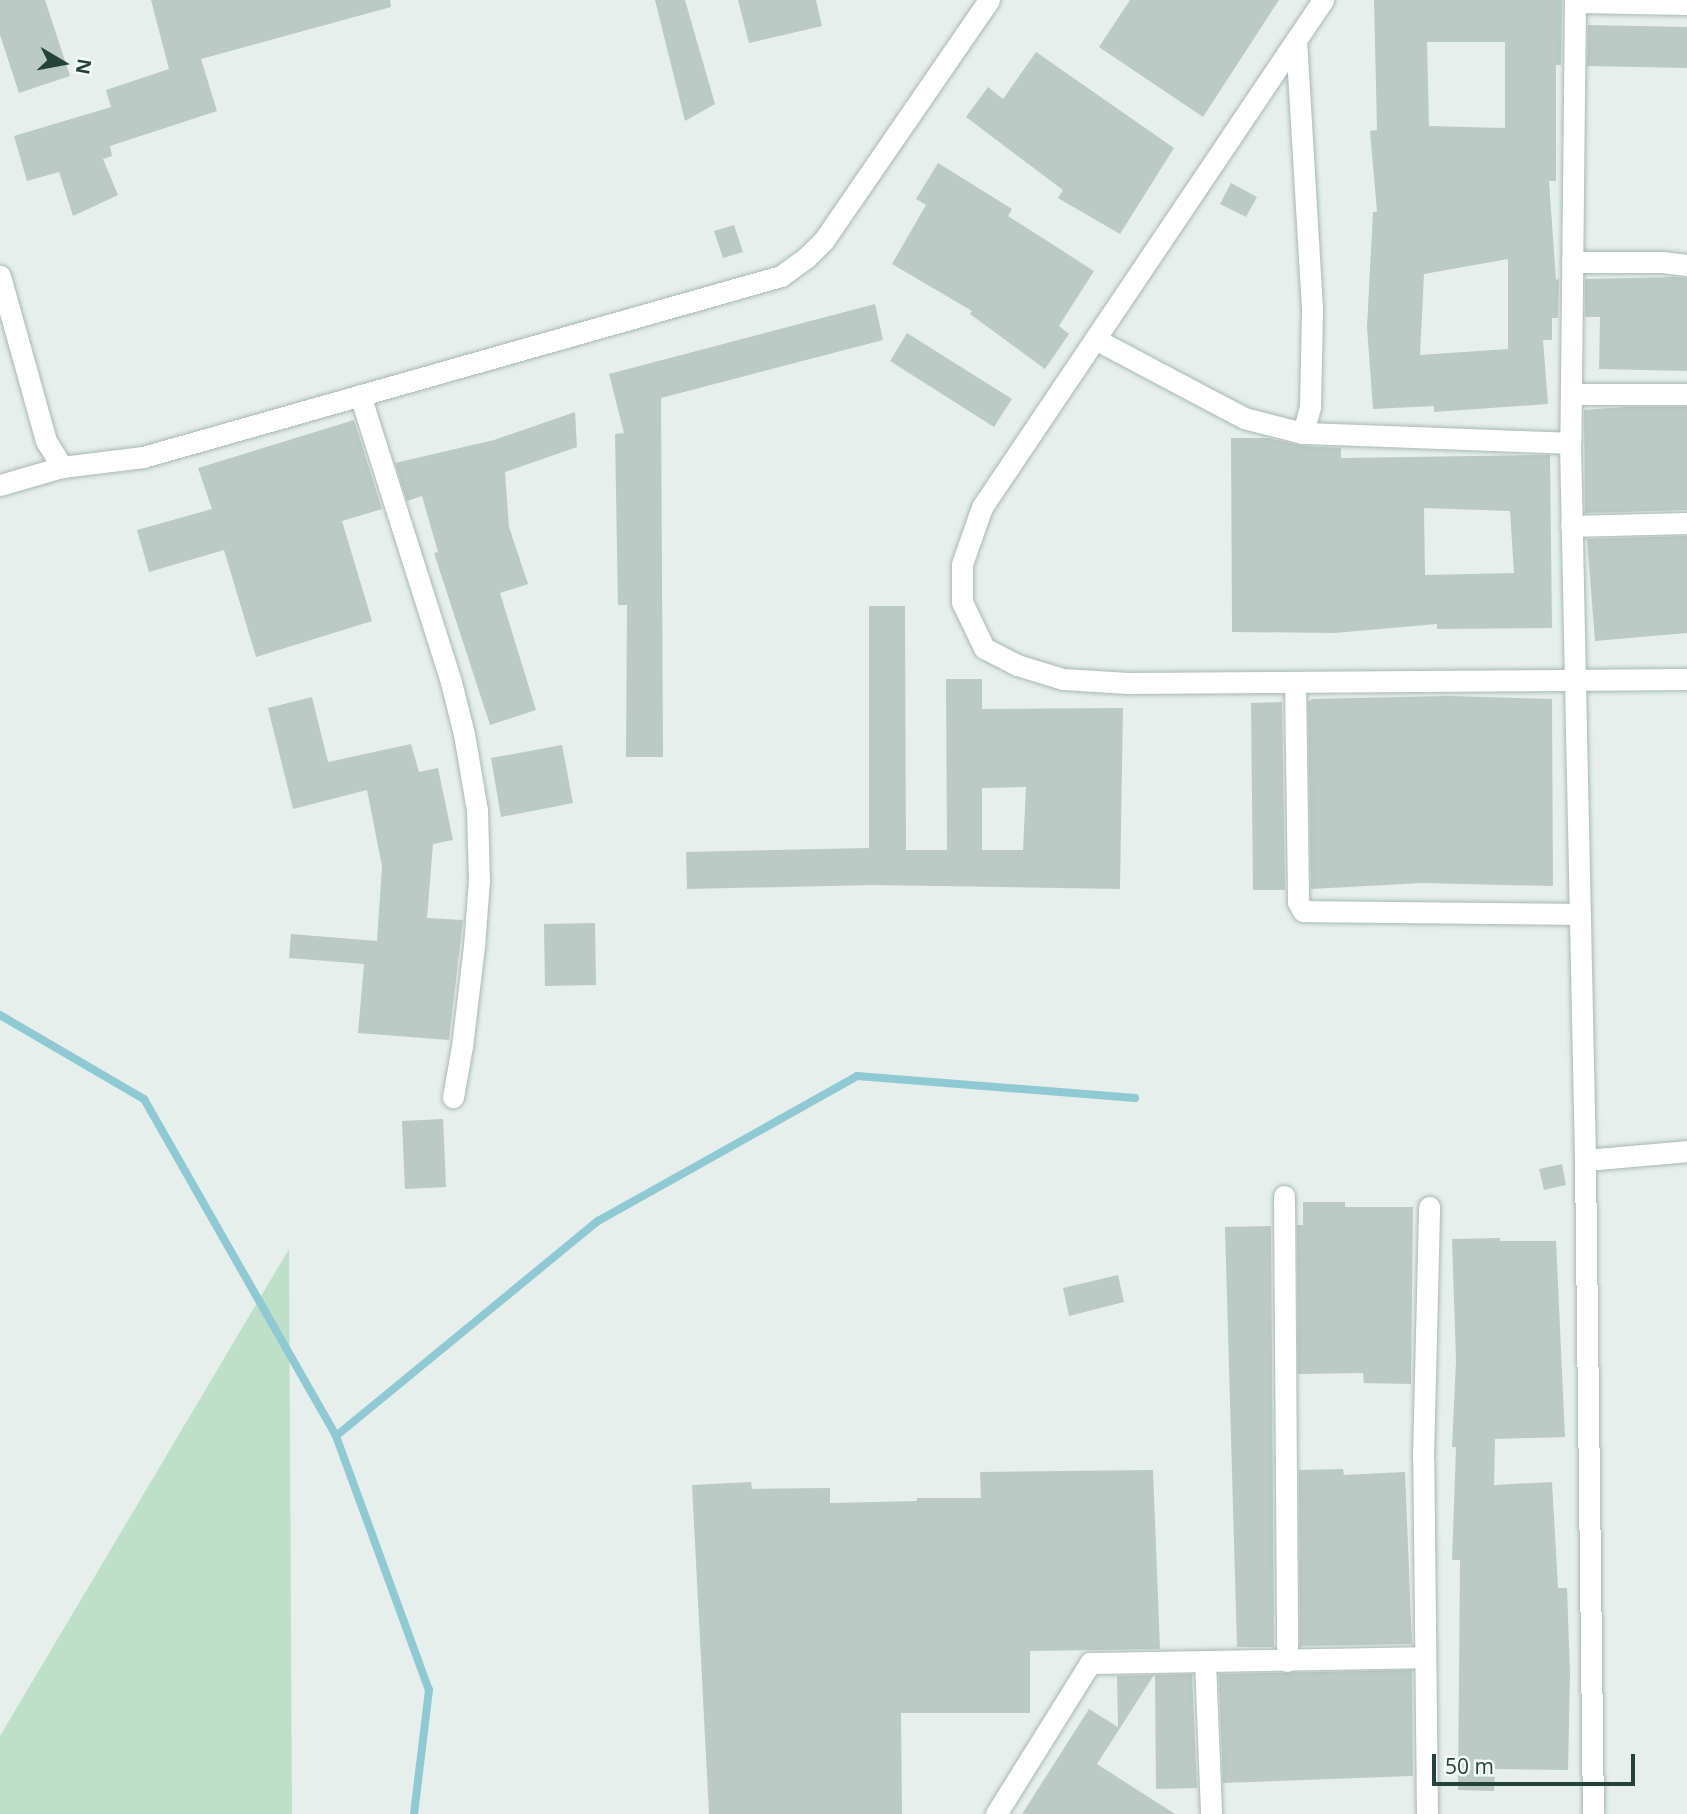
<!DOCTYPE html>
<html>
<head>
<meta charset="utf-8">
<style>
  body { margin:0 }
  #map { position:relative; width:1687px; height:1814px; overflow:hidden; background:#e6efeb; font-family:"Open Sans",sans-serif }
  div>[style] { position:absolute }
  .green>* { inset:0; background:#bfe0c8 }
  .stream>* { height:8px; margin:-4px; padding:0 4px; transform-origin:4px; border-radius:4px; background:#8ec9d4 }
  .building>* { inset:0; background:#bbcac4 }
  .roads { filter:drop-shadow(0 0 2px #a8b8b2) drop-shadow(0 0 2px #a8b8b2) }
  .minor>* { height:21px; margin:-10.5px; padding:0 10.5px; transform-origin:10.5px; border-radius:10.5px; background:#fff }
  span { translate:-50% -50%; white-space:nowrap; text-align:center; line-height:1.15; -webkit-text-stroke:6px #f7fbf9; paint-order:stroke }
  .north { position:absolute; left:28px; top:28px; width:70px; height:70px; -webkit-text-stroke:5px #f7fbf9; paint-order:stroke; rotate:100deg; font-size:19px; font-weight:700; line-height:28px; text-align:center; color:#24423a }
  .north::after { content:''; display:block; margin:auto; width:24px; height:32px; background:#24423a; clip-path:polygon(50% 0,100% 100%,50% 72%,0 100%) }
  .scale { position:absolute; left:1432px; top:1754px; width:203px; height:32px; box-sizing:border-box; border:4px solid #24423a; border-top:0; padding-left:9px; font-size:21px; line-height:24px; white-space:nowrap; color:#24423a; -webkit-text-stroke:5px #f7fbf9; paint-order:stroke }
</style>
</head>
<body>
<div id="map">
  <div class="green">
    <div style="clip-path:polygon(289px 1249px,292px 1814px,0 1814px,0 1736px)"></div>
  </div>
  <div class="stream">
    <div style="left:0;top:1015px;width:167px;rotate:30.3deg"></div>
    <div style="left:144px;top:1099px;width:388px;rotate:60.3deg"></div>
    <div style="left:336px;top:1436px;width:270px;rotate:69.9deg"></div>
    <div style="left:429px;top:1690px;width:125px;rotate:96.9deg"></div>
    <div style="left:336px;top:1436px;width:339px;rotate:-39.4deg"></div>
    <div style="left:598px;top:1221px;width:297px;rotate:-29.2deg"></div>
    <div style="left:857px;top:1076px;width:279px;rotate:4.5deg"></div>
  </div>
  <div class="building">
    <div style="clip-path:polygon(0 0,45px 0,70px 76px,19px 93px,0 35px)"></div>
    <div style="clip-path:polygon(151px 0,390px 0,391px 7px,201px 59px,217px 111px,110px 146px,112px 156px,103px 159px,118px 195px,73px 216px,59px 172px,27px 181px,14px 136px,111px 107px,106px 90px,169px 69px)"></div>
    <div style="clip-path:polygon(655px 0,685px 0,715px 104px,685px 121px)"></div>
    <div style="clip-path:polygon(738px 0,816px 0,822px 26px,749px 43px)"></div>
    <div style="clip-path:polygon(1130px 0,1279px 0,1203px 117px,1099px 47px)"></div>
    <div style="clip-path:polygon(evenodd,1374px 0,1562px 0,1561px 65px,1556px 65px,1556px 181px,1549px 181px,1556px 280px,1559px 279px,1558px 318px,1552px 318px,1552px 340px,1543px 340px,1548px 404px,1434px 412px,1434px 406px,1373px 409px,1367px 327px,1373px 212px,1377px 212px,1370px 131px,1377px 130px,1374px 0,1427px 42px,1505px 42px,1505px 128px,1429px 126px,1427px 42px,1374px 0,1508px 259px,1508px 349px,1420px 355px,1424px 274px,1508px 259px)"></div>
    <div style="clip-path:polygon(1588px 25px,1687px 27px,1687px 68px,1587px 66px)"></div>
    <div style="clip-path:polygon(1036px 52px,1174px 148px,1120px 234px,1058px 198px,1063px 190px,966px 117px,988px 87px,1003px 99px)"></div>
    <div style="clip-path:polygon(938px 163px,1012px 209px,1008px 216px,1094px 271px,1059px 326px,1069px 334px,1045px 369px,970px 314px,972px 311px,892px 264px,926px 205px,916px 199px)"></div>
    <div style="clip-path:polygon(1231px 183px,1257px 197px,1246px 217px,1220px 204px)"></div>
    <div style="clip-path:polygon(734px 225px,743px 252px,723px 258px,714px 231px)"></div>
    <div style="clip-path:polygon(1674px 277px,1687px 278px,1687px 371px,1599px 369px,1600px 317px,1585px 317px,1585px 279px)"></div>
    <div style="clip-path:polygon(875px 304px,883px 340px,661px 398px,663px 757px,626px 757px,627px 605px,618px 605px,615px 434px,624px 433px,609px 374px)"></div>
    <div style="clip-path:polygon(907px 333px,1012px 399px,994px 427px,890px 361px)"></div>
    <div style="clip-path:polygon(1624px 407px,1687px 407px,1687px 510px,1585px 513px,1584px 410px)"></div>
    <div style="clip-path:polygon(575px 412px,577px 447px,505px 472px,509px 527px,528px 584px,500px 593px,536px 710px,490px 725px,434px 553px,438px 552px,422px 496px,407px 501px,395px 463px,494px 440px)"></div>
    <div style="clip-path:polygon(354px 420px,382px 509px,342px 521px,372px 621px,256px 657px,224px 550px,149px 572px,137px 530px,212px 509px,198px 468px)"></div>
    <div style="clip-path:polygon(evenodd,1231px 438px,1268px 438px,1303px 446px,1341px 448px,1341px 458px,1550px 455px,1552px 628px,1437px 629px,1437px 624px,1335px 633px,1232px 632px,1231px 438px,1424px 508px,1510px 511px,1514px 573px,1425px 575px,1424px 508px)"></div>
    <div style="clip-path:polygon(1687px 536px,1687px 633px,1595px 641px,1587px 539px)"></div>
    <div style="clip-path:polygon(evenodd,869px 606px,905px 606px,906px 850px,947px 850px,946px 679px,982px 679px,982px 709px,1123px 708px,1120px 889px,873px 885px,687px 889px,686px 852px,869px 848px,869px 606px,1026px 787px,1023px 850px,982px 850px,982px 788px,1026px 787px)"></div>
    <div style="clip-path:polygon(1447px 696px,1552px 699px,1553px 886px,1422px 883px,1311px 889px,1308px 702px,1312px 699px)"></div>
    <div style="clip-path:polygon(312px 697px,328px 762px,411px 744px,419px 772px,438px 768px,453px 840px,433px 844px,427px 918px,463px 920px,449px 1040px,358px 1033px,364px 964px,289px 958px,291px 934px,377px 941px,382px 866px,367px 790px,293px 809px,268px 708px)"></div>
    <div style="clip-path:polygon(1282px 702px,1285px 890px,1253px 890px,1251px 703px)"></div>
    <div style="clip-path:polygon(562px 745px,573px 803px,501px 817px,491px 758px)"></div>
    <div style="clip-path:polygon(595px 923px,596px 985px,545px 986px,544px 924px)"></div>
    <div style="clip-path:polygon(443px 1119px,446px 1187px,405px 1189px,402px 1121px)"></div>
    <div style="clip-path:polygon(1562px 1164px,1566px 1185px,1544px 1190px,1539px 1169px)"></div>
    <div style="clip-path:polygon(1303px 1202px,1345px 1202px,1345px 1207px,1413px 1207px,1411px 1384px,1364px 1383px,1363px 1373px,1298px 1374px,1297px 1225px,1303px 1225px)"></div>
    <div style="clip-path:polygon(1271px 1226px,1274px 1647px,1237px 1647px,1225px 1227px)"></div>
    <div style="clip-path:polygon(1500px 1238px,1500px 1241px,1556px 1241px,1565px 1437px,1495px 1439px,1494px 1485px,1552px 1482px,1558px 1588px,1567px 1588px,1570px 1673px,1568px 1770px,1495px 1769px,1494px 1791px,1458px 1790px,1460px 1560px,1452px 1560px,1456px 1447px,1452px 1447px,1456px 1361px,1452px 1239px)"></div>
    <div style="clip-path:polygon(1118px 1275px,1124px 1302px,1069px 1316px,1063px 1288px)"></div>
    <div style="clip-path:polygon(1343px 1469px,1344px 1475px,1405px 1472px,1412px 1644px,1300px 1646px,1299px 1470px)"></div>
    <div style="clip-path:polygon(1153px 1470px,1160px 1649px,1030px 1651px,1030px 1713px,901px 1713px,902px 1814px,709px 1814px,692px 1485px,751px 1482px,752px 1489px,830px 1488px,830px 1503px,917px 1501px,917px 1498px,981px 1498px,980px 1472px)"></div>
    <div style="clip-path:polygon(1412px 1670px,1413px 1776px,1223px 1783px,1219px 1674px)"></div>
    <div style="clip-path:polygon(1192px 1674px,1197px 1788px,1156px 1789px,1155px 1675px)"></div>
    <div style="clip-path:polygon(1154px 1675px,1097px 1764px,1175px 1814px,1022px 1814px,1089px 1709px,1118px 1727px,1117px 1676px)"></div>
  </div>
  <div class="roads">
    <div class="minor">
      <div style="left:1323px;top:0;width:611px;rotate:123.92deg"></div>
      <div style="left:982px;top:507px;width:60px;rotate:109.3deg"></div>
      <div style="left:962px;top:564px;width:38px;rotate:90deg"></div>
      <div style="left:962px;top:602px;width:51px;rotate:64.4deg"></div>
      <div style="left:984px;top:648px;width:37px;rotate:27deg"></div>
      <div style="left:1017px;top:665px;width:48px;rotate:16.9deg"></div>
      <div style="left:1063px;top:679px;width:65px;rotate:3.5deg"></div>
      <div style="left:1128px;top:683px;width:559px;rotate:-0.41deg"></div>
      <div style="left:1575px;top:0;width:443px;rotate:90.6deg"></div>
      <div style="left:1570px;top:443px;width:717px;rotate:88.8deg"></div>
      <div style="left:1585px;top:1160px;width:654px;rotate:89.3deg"></div>
      <div style="left:1575px;top:2px;width:112px;rotate:1deg"></div>
      <div style="left:1572px;top:262px;width:90px"></div>
      <div style="left:1662px;top:262px;width:25px;rotate:7deg"></div>
      <div style="left:0;top:276px;width:171px;rotate:74.4deg"></div>
      <div style="left:46px;top:441px;width:31px;rotate:58deg"></div>
      <div style="left:62px;top:467px;width:82px;rotate:-7deg"></div>
      <div style="left:143px;top:457px;width:663px;rotate:-15.84deg"></div>
      <div style="left:781px;top:276px;width:31px;rotate:-36deg"></div>
      <div style="left:806px;top:258px;width:25px;rotate:-45deg"></div>
      <div style="left:824px;top:240px;width:291px;rotate:-55.5deg"></div>
      <div style="left:1095px;top:339px;width:169px;rotate:27.9deg"></div>
      <div style="left:1244px;top:418px;width:61px;rotate:14.3deg"></div>
      <div style="left:1303px;top:433px;width:27px;rotate:-75deg"></div>
      <div style="left:1310px;top:407px;width:99px;rotate:-88.8deg"></div>
      <div style="left:1312px;top:308px;width:268px;rotate:-93.4deg"></div>
      <div style="left:1571px;top:394px;width:116px"></div>
      <div style="left:360px;top:395px;width:301px;rotate:72.4deg"></div>
      <div style="left:451px;top:682px;width:54px;rotate:76deg"></div>
      <div style="left:464px;top:734px;width:77px;rotate:80.3deg"></div>
      <div style="left:477px;top:810px;width:70px;rotate:88.4deg"></div>
      <div style="left:479px;top:880px;width:66px;rotate:94.3deg"></div>
      <div style="left:474px;top:946px;width:101px;rotate:96.8deg"></div>
      <div style="left:462px;top:1046px;width:52px;rotate:100deg"></div>
      <div style="left:1303px;top:433px;width:267px;rotate:2.1deg"></div>
      <div style="left:0;top:485px;width:65px;rotate:-16.2deg"></div>
      <div style="left:1571px;top:526px;width:116px;rotate:-1.5deg"></div>
      <div style="left:1295px;top:682px;width:220px;rotate:89.2deg"></div>
      <div style="left:1298px;top:902px;width:10px;rotate:61deg"></div>
      <div style="left:1303px;top:911px;width:276px;rotate:0.6deg"></div>
      <div style="left:1585px;top:1160px;width:102px;rotate:-5deg"></div>
      <div style="left:1284px;top:1196px;width:465px;rotate:89.6deg"></div>
      <div style="left:1205px;top:1662px;width:152px;rotate:87.7deg"></div>
      <div style="left:996px;top:1814px;width:178px;rotate:-58.1deg"></div>
      <div style="left:1090px;top:1663px;width:334px;rotate:-1deg"></div>
      <div style="left:1427px;top:1814px;width:356px;rotate:-90.6deg"></div>
      <div style="left:1423px;top:1458px;width:251px;rotate:-88.6deg"></div>
    </div>
  </div>
  <div class="north">N</div>
  <div class="scale">50 m</div>
</div>
</body>
</html>
